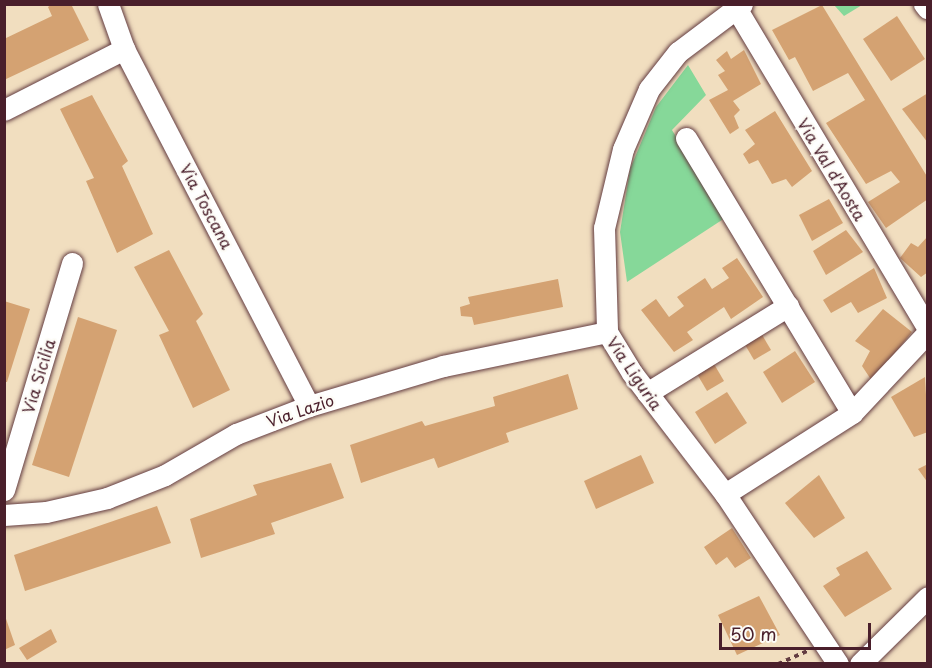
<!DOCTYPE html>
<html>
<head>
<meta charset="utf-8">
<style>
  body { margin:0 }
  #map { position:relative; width:932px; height:668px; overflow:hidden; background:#f1debf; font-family:"Playpen Sans",sans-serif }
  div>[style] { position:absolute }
  .green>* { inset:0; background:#86d899 }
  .building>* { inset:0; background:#d4a272 }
  .path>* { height:4px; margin-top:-2px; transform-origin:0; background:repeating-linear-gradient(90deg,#633c41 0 4.5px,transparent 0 9px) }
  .roads { filter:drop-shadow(0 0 2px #633c41) drop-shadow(0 0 2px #633c41) }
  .minor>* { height:21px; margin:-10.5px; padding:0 10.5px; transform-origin:10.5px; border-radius:10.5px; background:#fff }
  span { translate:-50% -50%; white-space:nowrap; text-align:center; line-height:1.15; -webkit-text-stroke:5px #fdfcf7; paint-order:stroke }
  .street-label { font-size:16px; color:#4a1f2b }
  .frame { position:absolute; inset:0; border:6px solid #4a1f2b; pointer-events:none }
  .scale { position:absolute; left:719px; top:623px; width:152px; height:27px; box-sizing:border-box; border:3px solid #4a1f2b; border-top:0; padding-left:8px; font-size:18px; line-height:21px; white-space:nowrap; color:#4a1f2b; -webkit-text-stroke:4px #fdfcf7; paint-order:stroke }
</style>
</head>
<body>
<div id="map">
  <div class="green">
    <div style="clip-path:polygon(834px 5px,862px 5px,844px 16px)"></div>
    <div style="clip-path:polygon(688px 65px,706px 95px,672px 130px,725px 218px,627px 282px,620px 232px,630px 169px,656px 107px)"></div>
  </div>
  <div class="building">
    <div style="clip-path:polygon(52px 4px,71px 4px,89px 40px,4px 80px,4px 39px,52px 16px,48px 7px)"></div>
    <div style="clip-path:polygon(822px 5px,928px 178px,928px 199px,886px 228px,868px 202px,900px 182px,891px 171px,866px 184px,826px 123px,865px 100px,848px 73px,813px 91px,795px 57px,789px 60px,772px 30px)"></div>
    <div style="clip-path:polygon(897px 16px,925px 59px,891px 81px,863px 39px)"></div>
    <div style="clip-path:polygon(744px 50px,761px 84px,733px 101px,740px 110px,734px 116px,739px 128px,730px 134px,709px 100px,728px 90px,718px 75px,725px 71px,716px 60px,727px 51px,731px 59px)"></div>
    <div style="clip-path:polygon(928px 93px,928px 143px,902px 109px)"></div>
    <div style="clip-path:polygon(92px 95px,128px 161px,122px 166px,153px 234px,117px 253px,86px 181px,94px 178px,60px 109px)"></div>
    <div style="clip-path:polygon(775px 111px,812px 171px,792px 187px,786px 179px,772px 184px,758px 160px,749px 164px,743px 154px,755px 144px,745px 130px)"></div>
    <div style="clip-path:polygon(829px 199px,843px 223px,812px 241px,799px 215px)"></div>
    <div style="clip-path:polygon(846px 230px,863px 252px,826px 275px,813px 251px)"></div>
    <div style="clip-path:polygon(928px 236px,928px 272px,921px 277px,900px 258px,911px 243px,918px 247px)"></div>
    <div style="clip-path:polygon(169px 250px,203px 314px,196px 321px,230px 390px,193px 408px,159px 335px,169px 331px,134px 267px)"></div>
    <div style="clip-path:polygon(737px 258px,763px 297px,731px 319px,724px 307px,687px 332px,693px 340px,674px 352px,641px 310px,656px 299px,669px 317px,684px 306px,677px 297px,705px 278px,712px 289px,729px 278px,722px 268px)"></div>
    <div style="clip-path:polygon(874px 268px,887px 298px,858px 313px,851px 302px,831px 313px,823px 300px)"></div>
    <div style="clip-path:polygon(558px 279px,563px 307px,474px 325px,472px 317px,461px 316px,460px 307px,470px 304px,468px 297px)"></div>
    <div style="clip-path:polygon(4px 301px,30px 309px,7px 382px,4px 382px)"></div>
    <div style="clip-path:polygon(883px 309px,912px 332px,872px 381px,862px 366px,870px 351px,855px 341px)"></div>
    <div style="clip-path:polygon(78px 317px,117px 330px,69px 477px,32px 465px)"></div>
    <div style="clip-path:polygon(761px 333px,771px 350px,754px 360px,744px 343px)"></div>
    <div style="clip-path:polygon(795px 351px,815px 382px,782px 403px,763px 372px)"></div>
    <div style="clip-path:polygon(714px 364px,724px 381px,707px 391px,697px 374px)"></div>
    <div style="clip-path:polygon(568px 374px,578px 409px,506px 433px,509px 442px,438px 468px,434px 458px,361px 483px,350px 445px,422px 421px,425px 426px,495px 406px,493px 397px)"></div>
    <div style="clip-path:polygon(925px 377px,928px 432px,914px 437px,891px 397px)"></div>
    <div style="clip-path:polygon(727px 392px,747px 423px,715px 444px,695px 412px)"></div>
    <div style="clip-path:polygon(641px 455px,654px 483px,596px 509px,584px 481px)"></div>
    <div style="clip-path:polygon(331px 463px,344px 498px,271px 523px,275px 534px,201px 558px,190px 519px,257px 495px,253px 485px)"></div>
    <div style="clip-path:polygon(928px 464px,928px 483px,918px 469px)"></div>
    <div style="clip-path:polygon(819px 475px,845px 518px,814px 538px,785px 503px)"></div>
    <div style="clip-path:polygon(157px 506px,171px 543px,25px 591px,14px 555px)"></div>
    <div style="clip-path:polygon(732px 528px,751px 558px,735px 568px,727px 557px,716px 565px,704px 547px)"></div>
    <div style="clip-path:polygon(867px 551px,892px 589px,845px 617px,823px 586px,840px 575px,836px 568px)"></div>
    <div style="clip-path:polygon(759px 596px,780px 635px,737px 655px,718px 615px)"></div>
    <div style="clip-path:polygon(4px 613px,15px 645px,4px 650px)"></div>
    <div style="clip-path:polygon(51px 629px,57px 642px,27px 660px,19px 648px)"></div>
  </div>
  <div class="path">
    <div style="left:778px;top:664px;width:32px;rotate:-24deg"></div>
  </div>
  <div class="roads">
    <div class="minor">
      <div style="left:108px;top:4px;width:48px;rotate:70.4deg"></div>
      <div style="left:124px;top:49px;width:402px;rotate:62.6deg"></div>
      <div style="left:742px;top:4px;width:80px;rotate:143.1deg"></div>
      <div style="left:678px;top:52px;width:47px;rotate:128.1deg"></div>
      <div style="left:649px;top:89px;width:65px;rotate:113.4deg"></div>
      <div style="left:623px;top:149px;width:81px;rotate:103.5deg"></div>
      <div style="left:604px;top:228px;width:104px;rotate:88.3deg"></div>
      <div style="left:607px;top:332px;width:48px;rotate:58.6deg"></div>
      <div style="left:632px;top:373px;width:153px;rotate:52.5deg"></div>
      <div style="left:725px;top:494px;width:204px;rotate:56.4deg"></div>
      <div style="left:924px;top:4px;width:6px;rotate:51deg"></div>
      <div style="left:736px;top:8px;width:374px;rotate:59.1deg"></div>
      <div style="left:4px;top:110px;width:135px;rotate:-26.9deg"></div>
      <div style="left:686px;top:138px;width:321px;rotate:58.9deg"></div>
      <div style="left:647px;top:393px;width:166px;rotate:-31.7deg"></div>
      <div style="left:4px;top:490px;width:237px;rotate:-73.3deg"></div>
      <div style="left:725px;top:494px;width:151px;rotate:-32.5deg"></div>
      <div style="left:852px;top:413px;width:111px;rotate:-46.8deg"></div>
      <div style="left:4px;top:515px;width:42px;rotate:-4.1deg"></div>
      <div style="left:46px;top:512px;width:63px;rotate:-12.9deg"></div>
      <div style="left:107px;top:498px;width:62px;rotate:-21.6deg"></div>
      <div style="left:165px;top:475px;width:82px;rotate:-30deg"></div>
      <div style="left:236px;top:434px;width:78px;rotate:-21deg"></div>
      <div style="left:309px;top:406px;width:140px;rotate:-16.6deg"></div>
      <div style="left:443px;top:366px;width:167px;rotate:-11.7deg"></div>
      <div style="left:860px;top:664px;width:95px;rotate:-44.6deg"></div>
    </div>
  </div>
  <div class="street-label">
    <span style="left:832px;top:169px;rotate:59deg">Via Val d'Aosta</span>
    <span style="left:207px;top:206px;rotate:62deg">Via Toscana</span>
    <span style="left:635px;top:373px;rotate:56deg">Via Liguria</span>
    <span style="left:38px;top:376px;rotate:-73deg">Via Sicilia</span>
    <span style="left:300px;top:410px;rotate:-19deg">Via Lazio</span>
  </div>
  <div class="frame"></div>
  <div class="scale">50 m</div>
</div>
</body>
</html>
